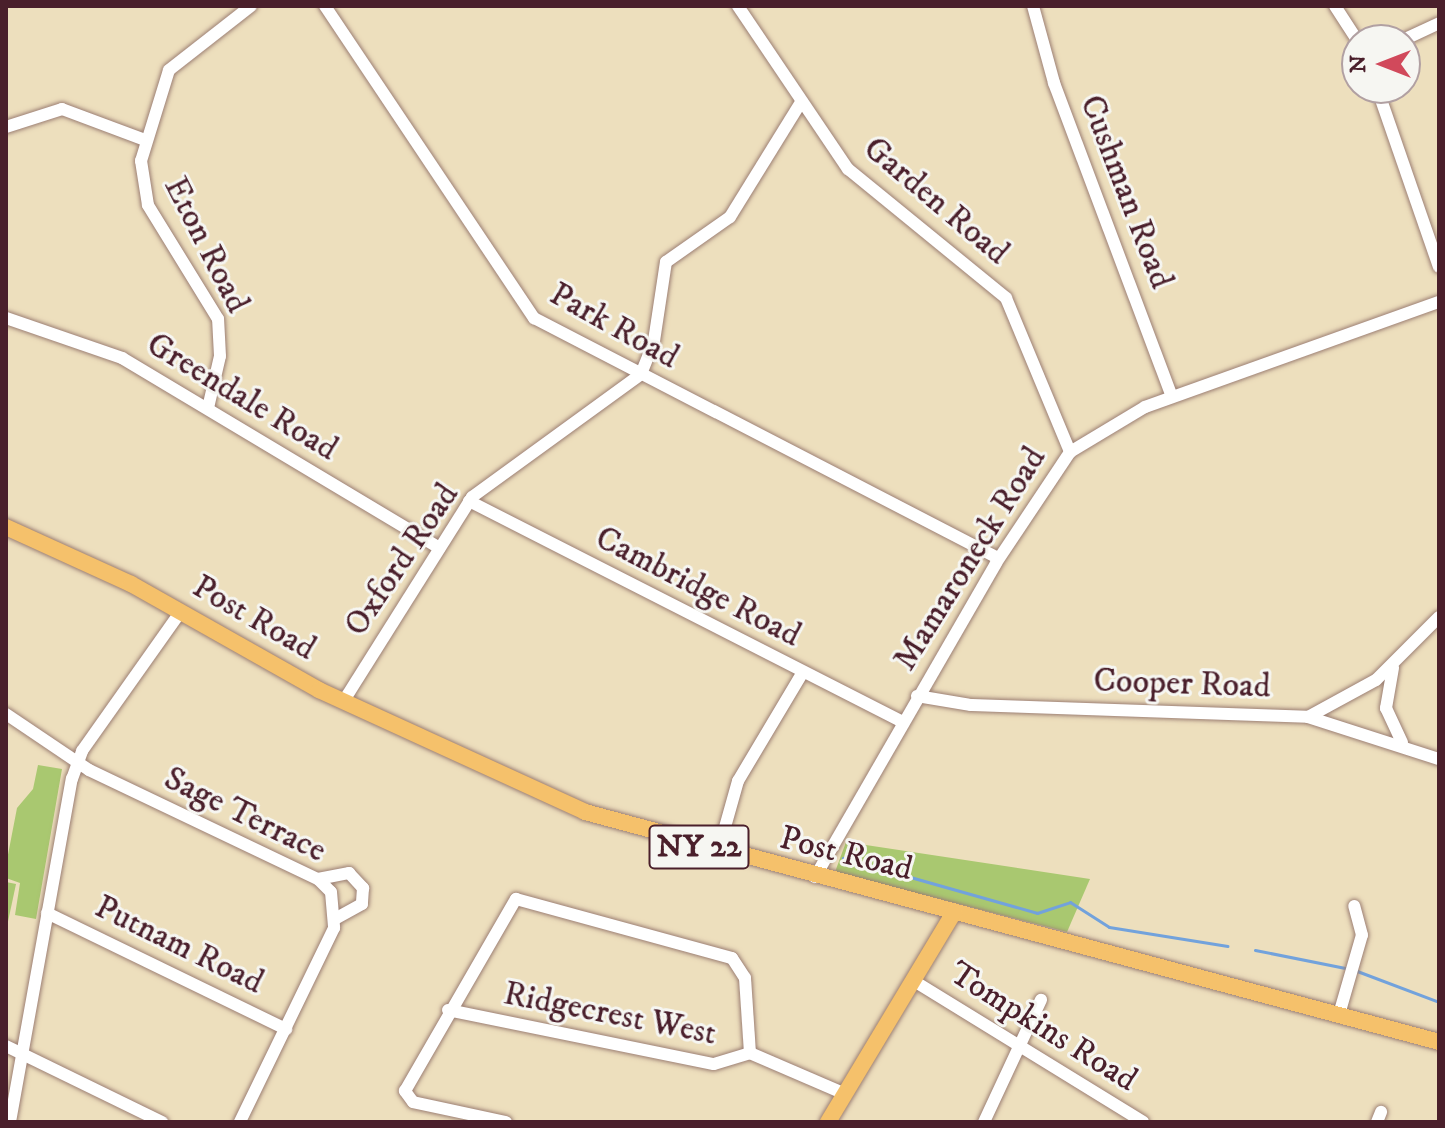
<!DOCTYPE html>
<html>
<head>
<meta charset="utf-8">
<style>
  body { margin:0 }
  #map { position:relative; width:1445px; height:1128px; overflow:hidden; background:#eddfbd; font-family:"IM FELL DW Pica",serif }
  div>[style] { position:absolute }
  .green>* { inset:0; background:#a9c870 }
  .stream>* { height:3px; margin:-1.5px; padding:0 1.5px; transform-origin:1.5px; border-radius:1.5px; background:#72a2dc }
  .roads { filter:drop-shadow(0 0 2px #9c7f74) drop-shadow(0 0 2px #9c7f74) }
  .minor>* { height:12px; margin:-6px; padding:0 6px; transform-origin:6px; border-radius:6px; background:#fff }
  .major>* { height:16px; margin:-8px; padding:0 8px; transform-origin:8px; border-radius:8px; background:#f5c16b }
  span { translate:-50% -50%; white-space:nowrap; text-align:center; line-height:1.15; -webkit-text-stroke:6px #f6f6f2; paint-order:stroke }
  .shield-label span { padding:2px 6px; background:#f6f6f2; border:2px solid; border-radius:6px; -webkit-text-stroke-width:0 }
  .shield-label { font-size:32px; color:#4a1f2b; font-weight:700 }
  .street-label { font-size:34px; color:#4a1f2b }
  .frame { position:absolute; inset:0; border:8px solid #4a1f2b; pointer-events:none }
  .north { position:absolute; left:1341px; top:24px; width:80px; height:80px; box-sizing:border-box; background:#f6f6f2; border:2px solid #b1a0a2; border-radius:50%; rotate:270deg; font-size:22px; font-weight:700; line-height:32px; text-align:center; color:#4a1f2b }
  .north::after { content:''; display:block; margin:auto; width:28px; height:36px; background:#d1495b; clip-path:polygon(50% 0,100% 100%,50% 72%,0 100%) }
</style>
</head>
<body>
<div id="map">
  <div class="green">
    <div style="clip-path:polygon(38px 765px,62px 769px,36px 919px,15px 915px,20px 883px,6px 878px,6px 865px,17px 808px,33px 789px)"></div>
    <div style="clip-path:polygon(846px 842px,1090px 879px,1067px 932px,835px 872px)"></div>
    <div style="clip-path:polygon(6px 882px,16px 884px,6px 931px)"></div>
  </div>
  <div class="stream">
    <div style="left:843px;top:858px;width:202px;rotate:15.8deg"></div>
    <div style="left:1037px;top:913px;width:35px;rotate:-18deg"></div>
    <div style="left:1070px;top:902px;width:46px;rotate:32.7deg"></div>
    <div style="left:1109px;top:927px;width:120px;rotate:9.1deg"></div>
    <div style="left:1255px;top:950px;width:97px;rotate:11.3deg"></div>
    <div style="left:1357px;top:971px;width:88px;rotate:20.7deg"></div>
  </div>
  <div class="roads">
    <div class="minor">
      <div style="left:325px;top:6px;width:376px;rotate:56.2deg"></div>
      <div style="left:534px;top:318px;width:522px;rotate:27.35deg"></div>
      <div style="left:738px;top:6px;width:197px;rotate:56deg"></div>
      <div style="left:848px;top:169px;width:204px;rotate:39.2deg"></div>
      <div style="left:1006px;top:298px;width:167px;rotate:67.4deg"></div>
      <div style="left:1033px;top:6px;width:80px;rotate:74.7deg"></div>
      <div style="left:1054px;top:83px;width:335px;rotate:69.4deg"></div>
      <div style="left:1335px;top:6px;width:40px;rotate:57.1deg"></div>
      <div style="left:1403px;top:40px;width:40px;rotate:-25deg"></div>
      <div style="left:1377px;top:88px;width:189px;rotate:70.9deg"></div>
      <div style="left:6px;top:127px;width:59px;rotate:-17.8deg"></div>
      <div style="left:62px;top:109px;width:89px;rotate:20.5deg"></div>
      <div style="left:6px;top:318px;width:123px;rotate:19deg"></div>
      <div style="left:122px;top:358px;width:370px;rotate:30.9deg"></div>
      <div style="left:208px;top:408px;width:53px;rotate:-77deg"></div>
      <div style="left:220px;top:356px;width:37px;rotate:-93deg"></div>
      <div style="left:218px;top:319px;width:134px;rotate:-121.6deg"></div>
      <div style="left:148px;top:205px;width:45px;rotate:-99deg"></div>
      <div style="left:141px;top:161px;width:95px;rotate:-72.9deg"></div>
      <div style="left:169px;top:70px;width:104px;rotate:-38deg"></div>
      <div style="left:469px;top:501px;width:486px;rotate:27deg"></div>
      <div style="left:1393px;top:668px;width:41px;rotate:99.9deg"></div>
      <div style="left:1386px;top:708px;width:38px;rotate:65deg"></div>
      <div style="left:917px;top:696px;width:55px;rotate:9.5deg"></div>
      <div style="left:971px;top:705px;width:337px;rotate:2deg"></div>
      <div style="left:1308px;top:717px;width:138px;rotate:17.8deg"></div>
      <div style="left:343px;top:702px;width:242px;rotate:-57.8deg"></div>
      <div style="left:472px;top:497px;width:209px;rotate:-36deg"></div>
      <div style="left:641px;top:374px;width:35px;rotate:-68deg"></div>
      <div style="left:654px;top:341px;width:80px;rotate:-81.4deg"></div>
      <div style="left:666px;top:262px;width:78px;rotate:-35.1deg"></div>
      <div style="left:730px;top:217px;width:135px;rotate:-58.3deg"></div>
      <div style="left:6px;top:714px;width:100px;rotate:34deg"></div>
      <div style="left:89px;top:770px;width:254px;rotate:25.5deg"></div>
      <div style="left:318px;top:879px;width:18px;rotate:45deg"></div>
      <div style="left:331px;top:892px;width:36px;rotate:85deg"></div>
      <div style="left:334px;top:928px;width:216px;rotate:115.9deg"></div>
      <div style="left:1308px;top:717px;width:77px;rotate:-28.6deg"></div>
      <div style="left:1376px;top:680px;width:89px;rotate:-45deg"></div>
      <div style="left:718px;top:852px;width:74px;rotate:-74.3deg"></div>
      <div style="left:738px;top:781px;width:127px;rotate:-59.2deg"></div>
      <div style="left:815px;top:877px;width:362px;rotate:-60deg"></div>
      <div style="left:996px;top:563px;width:133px;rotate:-56.3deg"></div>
      <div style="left:1070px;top:452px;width:87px;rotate:-31deg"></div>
      <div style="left:1145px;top:407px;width:312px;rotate:-19.7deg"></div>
      <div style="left:318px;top:879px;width:32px;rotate:-11deg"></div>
      <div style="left:349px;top:873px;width:21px;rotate:47deg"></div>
      <div style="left:363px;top:888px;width:16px;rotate:94deg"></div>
      <div style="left:362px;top:904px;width:29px;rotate:151deg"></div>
      <div style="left:47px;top:913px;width:266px;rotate:25.9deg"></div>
      <div style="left:914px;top:981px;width:269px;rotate:31.6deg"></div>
      <div style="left:448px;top:1010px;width:271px;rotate:11.5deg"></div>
      <div style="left:714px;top:1064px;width:38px;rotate:-17deg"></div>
      <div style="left:1340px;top:1011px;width:79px;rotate:-73.9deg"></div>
      <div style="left:1362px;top:935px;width:30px;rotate:-105deg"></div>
      <div style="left:6px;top:1046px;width:174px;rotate:26deg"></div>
      <div style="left:750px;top:1053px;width:103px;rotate:23.3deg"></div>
      <div style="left:10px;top:1122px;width:349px;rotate:-79.8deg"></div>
      <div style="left:72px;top:779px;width:30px;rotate:-70deg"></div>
      <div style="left:82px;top:751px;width:171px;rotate:-54.7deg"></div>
      <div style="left:506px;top:1122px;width:95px;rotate:-167.9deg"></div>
      <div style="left:413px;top:1102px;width:14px;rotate:-126deg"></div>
      <div style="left:405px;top:1091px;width:222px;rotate:-60deg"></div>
      <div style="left:516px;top:899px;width:224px;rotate:15.3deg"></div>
      <div style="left:732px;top:958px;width:24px;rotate:57deg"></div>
      <div style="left:745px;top:978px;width:75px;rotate:86.2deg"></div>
      <div style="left:984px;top:1122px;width:135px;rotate:-65deg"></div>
      <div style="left:1377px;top:1122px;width:11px;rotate:-68deg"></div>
    </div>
    <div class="major">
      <div style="left:6px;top:527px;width:137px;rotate:24.5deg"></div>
      <div style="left:131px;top:584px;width:216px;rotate:29.4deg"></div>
      <div style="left:319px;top:690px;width:293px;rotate:24.6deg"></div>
      <div style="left:585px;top:812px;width:884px;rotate:15.07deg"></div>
      <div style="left:828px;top:1122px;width:245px;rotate:-59deg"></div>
    </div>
  </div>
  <div class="shield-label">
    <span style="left:699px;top:847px">NY 22</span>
  </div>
  <div class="street-label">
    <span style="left:1126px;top:192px;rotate:69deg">Cushman Road</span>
    <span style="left:936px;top:201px;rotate:40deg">Garden Road</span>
    <span style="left:206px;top:245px;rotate:63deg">Eton Road</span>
    <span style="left:614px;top:326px;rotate:29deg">Park Road</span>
    <span style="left:242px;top:397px;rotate:31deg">Greendale Road</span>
    <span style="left:970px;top:559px;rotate:-58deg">Mamaroneck Road</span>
    <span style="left:402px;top:560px;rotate:-56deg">Oxford Road</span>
    <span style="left:698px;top:587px;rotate:27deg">Cambridge Road</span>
    <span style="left:254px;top:618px;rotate:30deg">Post Road</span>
    <span style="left:1182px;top:684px;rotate:2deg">Cooper Road</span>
    <span style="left:245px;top:815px;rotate:26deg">Sage Terrace</span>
    <span style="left:846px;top:854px;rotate:14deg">Post Road</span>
    <span style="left:179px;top:945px;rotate:26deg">Putnam Road</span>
    <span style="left:610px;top:1014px;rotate:11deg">Ridgecrest West</span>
    <span style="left:1043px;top:1027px;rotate:32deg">Tompkins Road</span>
  </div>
  <div class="frame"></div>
  <div class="north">N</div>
</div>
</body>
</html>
